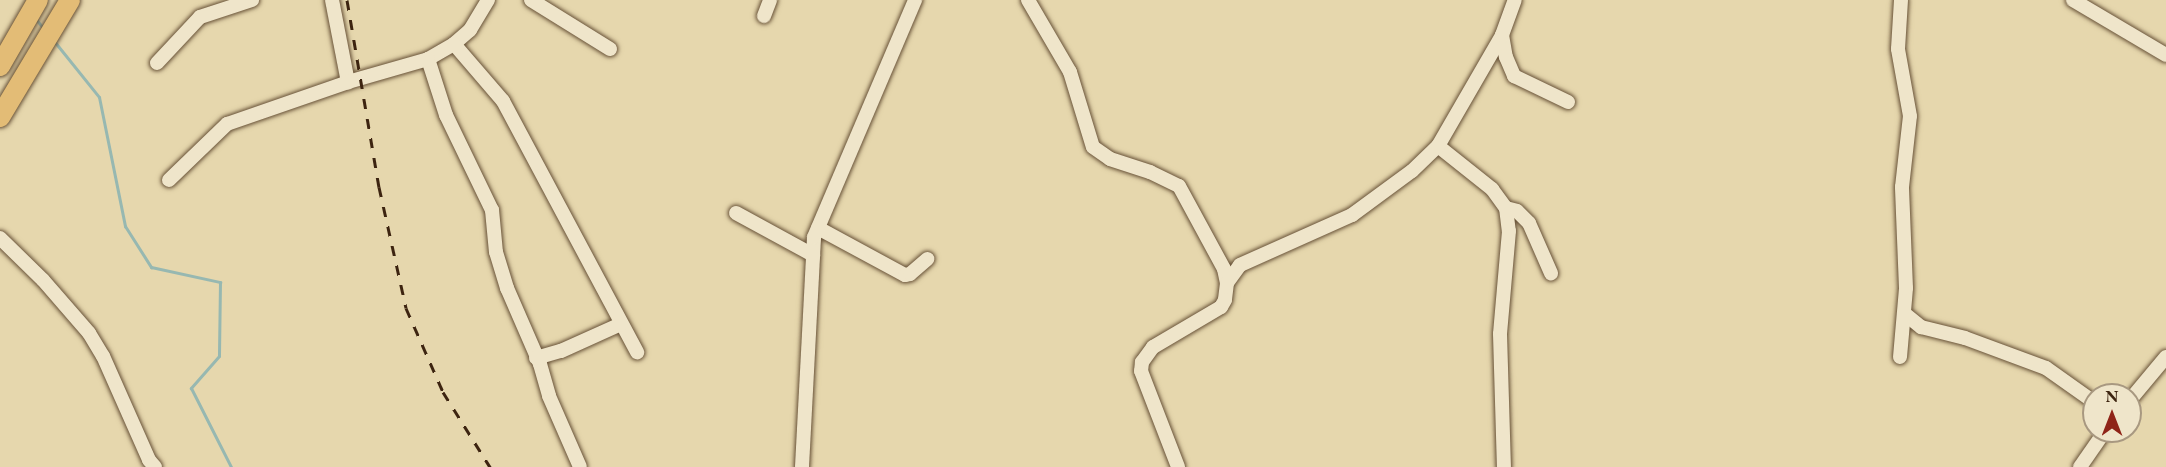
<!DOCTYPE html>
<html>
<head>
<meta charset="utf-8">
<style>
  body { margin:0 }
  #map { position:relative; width:2166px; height:467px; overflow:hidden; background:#e6d7ad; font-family:"EB Garamond",serif }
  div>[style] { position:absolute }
  .stream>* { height:3px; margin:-1.5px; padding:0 1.5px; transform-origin:1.5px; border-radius:1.5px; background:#97b8b1 }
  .roads { filter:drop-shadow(0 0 2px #675137) drop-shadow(0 0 2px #675137) }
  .minor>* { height:14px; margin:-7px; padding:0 7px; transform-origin:7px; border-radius:7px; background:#efe5ca }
  .highway>* { height:20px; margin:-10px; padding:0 10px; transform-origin:10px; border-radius:10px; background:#e3bc76 }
  .rail>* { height:3px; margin-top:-1.5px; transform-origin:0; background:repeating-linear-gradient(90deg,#3d2410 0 10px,transparent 0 20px) }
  span { translate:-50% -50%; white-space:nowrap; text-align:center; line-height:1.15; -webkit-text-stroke:4.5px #efe5ca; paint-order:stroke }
  .north { position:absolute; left:2082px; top:383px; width:60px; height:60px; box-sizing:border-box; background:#efe5ca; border:2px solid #a89880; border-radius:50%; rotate:0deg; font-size:16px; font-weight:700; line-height:24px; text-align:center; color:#3d2410 }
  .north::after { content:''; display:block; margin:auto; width:21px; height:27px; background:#8f2418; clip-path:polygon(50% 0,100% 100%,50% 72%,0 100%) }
</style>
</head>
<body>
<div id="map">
  <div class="stream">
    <div style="left:35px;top:18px;width:14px;rotate:51deg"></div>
    <div style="left:54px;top:41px;width:72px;rotate:51.2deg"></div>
    <div style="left:99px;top:97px;width:132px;rotate:78.6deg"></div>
    <div style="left:125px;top:226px;width:49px;rotate:57.6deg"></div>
    <div style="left:151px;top:267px;width:71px;rotate:12.3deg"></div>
    <div style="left:220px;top:282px;width:74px;rotate:90.8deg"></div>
    <div style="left:219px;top:356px;width:43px;rotate:131.2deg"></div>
    <div style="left:191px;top:388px;width:89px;rotate:63.1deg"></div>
  </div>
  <div class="roads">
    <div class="minor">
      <div style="left:332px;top:0;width:84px;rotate:79deg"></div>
      <div style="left:488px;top:0;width:35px;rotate:121deg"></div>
      <div style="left:470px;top:30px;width:21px;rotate:139deg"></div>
      <div style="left:454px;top:44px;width:30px;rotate:150deg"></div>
      <div style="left:428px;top:59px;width:59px;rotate:72.2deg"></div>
      <div style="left:446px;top:115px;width:106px;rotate:64.2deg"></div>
      <div style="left:492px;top:210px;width:42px;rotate:84.6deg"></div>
      <div style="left:496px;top:252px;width:38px;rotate:73deg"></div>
      <div style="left:507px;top:288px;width:83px;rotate:66.5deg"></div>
      <div style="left:540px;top:364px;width:33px;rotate:74deg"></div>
      <div style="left:549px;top:396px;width:77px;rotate:66.4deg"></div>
      <div style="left:531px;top:0;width:93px;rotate:31.8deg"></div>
      <div style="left:1028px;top:0;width:83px;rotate:59.7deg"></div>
      <div style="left:1070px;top:72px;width:78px;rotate:73deg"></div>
      <div style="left:1093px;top:147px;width:21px;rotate:35deg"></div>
      <div style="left:1110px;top:159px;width:42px;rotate:18deg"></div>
      <div style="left:1150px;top:172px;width:32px;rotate:26deg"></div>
      <div style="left:1179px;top:186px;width:94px;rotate:61.5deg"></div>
      <div style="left:1224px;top:269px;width:14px;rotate:78deg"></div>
      <div style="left:1227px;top:283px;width:17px;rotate:97deg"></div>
      <div style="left:1225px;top:300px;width:8px;rotate:120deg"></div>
      <div style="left:1221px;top:307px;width:79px;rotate:149.5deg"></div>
      <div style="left:1153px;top:347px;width:19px;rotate:126deg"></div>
      <div style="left:1142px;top:362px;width:9px;rotate:96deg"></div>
      <div style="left:1141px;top:371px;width:103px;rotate:68.9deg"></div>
      <div style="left:2073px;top:0;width:108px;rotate:30.6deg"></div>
      <div style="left:764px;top:16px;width:17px;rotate:-69deg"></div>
      <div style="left:1502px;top:35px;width:22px;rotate:80deg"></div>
      <div style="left:1506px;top:57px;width:21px;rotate:67deg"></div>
      <div style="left:1514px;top:76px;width:60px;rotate:25.7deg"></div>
      <div style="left:454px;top:44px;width:75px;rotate:49.3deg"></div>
      <div style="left:503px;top:101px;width:285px;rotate:61.9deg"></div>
      <div style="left:157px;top:63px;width:63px;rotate:-46.9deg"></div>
      <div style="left:200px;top:17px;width:55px;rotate:-18.1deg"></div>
      <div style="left:1438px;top:146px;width:69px;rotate:38.5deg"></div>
      <div style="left:1492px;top:189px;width:24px;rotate:54deg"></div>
      <div style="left:1506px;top:208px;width:23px;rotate:83deg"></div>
      <div style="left:1509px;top:231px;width:103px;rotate:95deg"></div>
      <div style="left:1500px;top:334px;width:133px;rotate:88.3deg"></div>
      <div style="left:169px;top:180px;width:81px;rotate:-44deg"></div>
      <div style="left:227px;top:124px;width:128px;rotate:-19.1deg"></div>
      <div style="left:348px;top:82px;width:83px;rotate:-16deg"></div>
      <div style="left:1506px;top:208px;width:11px;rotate:15deg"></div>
      <div style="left:1517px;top:211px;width:17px;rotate:45deg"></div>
      <div style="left:1529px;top:223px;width:55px;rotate:66.3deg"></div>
      <div style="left:736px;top:213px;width:88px;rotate:28.6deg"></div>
      <div style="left:818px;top:228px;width:99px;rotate:28.4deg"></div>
      <div style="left:905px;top:275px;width:5px;rotate:-11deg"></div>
      <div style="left:910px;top:274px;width:23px;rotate:-41deg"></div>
      <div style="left:0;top:238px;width:60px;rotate:44.3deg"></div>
      <div style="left:43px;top:280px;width:70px;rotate:49deg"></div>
      <div style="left:89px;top:333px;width:27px;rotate:59deg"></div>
      <div style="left:103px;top:356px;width:114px;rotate:66.1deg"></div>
      <div style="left:149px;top:460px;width:9px;rotate:49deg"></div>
      <div style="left:1227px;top:283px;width:22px;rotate:-54deg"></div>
      <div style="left:1240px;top:265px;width:123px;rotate:-24.1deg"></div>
      <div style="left:1352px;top:215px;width:74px;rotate:-36.3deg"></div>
      <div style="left:1412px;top:171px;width:36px;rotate:-44deg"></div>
      <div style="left:1438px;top:146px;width:128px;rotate:-60deg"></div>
      <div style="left:1502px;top:35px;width:37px;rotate:-70deg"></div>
      <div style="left:1905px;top:314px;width:21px;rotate:39deg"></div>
      <div style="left:1921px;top:327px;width:45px;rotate:14deg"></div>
      <div style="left:1965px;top:338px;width:86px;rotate:20.3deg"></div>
      <div style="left:2046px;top:368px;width:59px;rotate:35.3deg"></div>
      <div style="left:1900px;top:357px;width:69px;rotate:-85deg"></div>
      <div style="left:1906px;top:288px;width:101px;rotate:-92.3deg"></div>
      <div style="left:1902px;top:187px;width:71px;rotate:-83.6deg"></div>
      <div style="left:1910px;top:116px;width:68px;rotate:-100.2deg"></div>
      <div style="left:1898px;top:49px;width:49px;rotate:-86.5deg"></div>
      <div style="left:536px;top:358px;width:26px;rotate:-16deg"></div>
      <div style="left:561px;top:351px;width:66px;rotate:-24.2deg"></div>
      <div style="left:2130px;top:400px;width:56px;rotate:-50.1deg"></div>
      <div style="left:802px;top:467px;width:230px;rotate:-87deg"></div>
      <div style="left:814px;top:237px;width:258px;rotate:-66.9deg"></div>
      <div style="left:2080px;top:467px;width:44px;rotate:-55.2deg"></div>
    </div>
    <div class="highway">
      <div style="left:0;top:66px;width:76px;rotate:-60.1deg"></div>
      <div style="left:0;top:117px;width:136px;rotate:-59.1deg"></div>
    </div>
  </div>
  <div class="rail">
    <div style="left:347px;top:0;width:190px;rotate:80.3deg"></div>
    <div style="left:379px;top:187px;width:124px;rotate:77.4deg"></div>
    <div style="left:406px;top:308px;width:92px;rotate:66.2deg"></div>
    <div style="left:443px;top:392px;width:89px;rotate:57.9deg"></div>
  </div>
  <div class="north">N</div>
</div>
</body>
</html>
